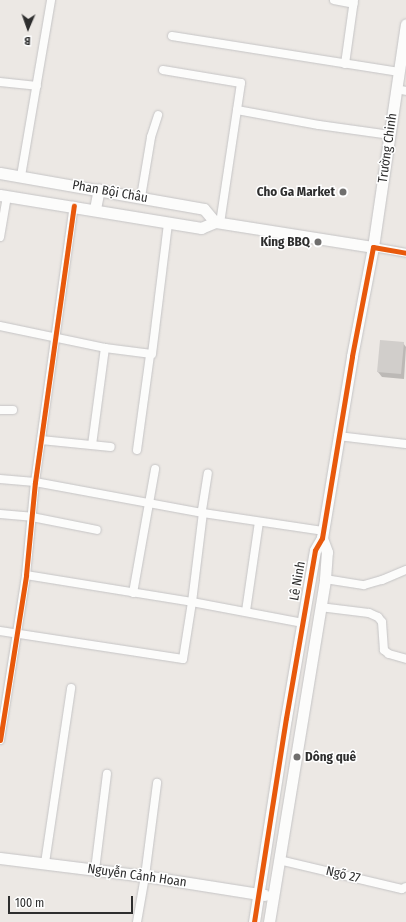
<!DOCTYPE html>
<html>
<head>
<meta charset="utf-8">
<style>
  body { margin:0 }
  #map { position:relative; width:406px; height:922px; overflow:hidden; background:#ece8e4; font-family:"Fira Sans Condensed",sans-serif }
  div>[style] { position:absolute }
  .shadow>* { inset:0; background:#0003 }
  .building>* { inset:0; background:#d1cecb }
  .roads { filter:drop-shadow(0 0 1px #c5c4c5) drop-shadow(0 0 1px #c5c4c5) }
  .street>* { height:8px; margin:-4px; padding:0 4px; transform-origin:4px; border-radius:4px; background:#fcfcfb }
  .secondary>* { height:11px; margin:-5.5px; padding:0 5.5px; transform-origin:5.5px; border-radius:5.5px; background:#fcfcfb }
  .cycleway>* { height:5px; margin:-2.5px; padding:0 2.5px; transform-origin:2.5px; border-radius:2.5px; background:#e8590c }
  .dots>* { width:11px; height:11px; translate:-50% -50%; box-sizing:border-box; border:2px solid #fff; border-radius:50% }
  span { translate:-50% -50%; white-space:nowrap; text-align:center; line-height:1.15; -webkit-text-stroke:3px #fff; paint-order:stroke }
  .street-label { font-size:13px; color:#2e2e2e }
  .poi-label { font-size:13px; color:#2e2e2e; font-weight:700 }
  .right { translate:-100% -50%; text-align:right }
  .left { translate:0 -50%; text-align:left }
  .north { position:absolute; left:8px; top:8px; width:40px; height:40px; -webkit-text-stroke:3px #fff; paint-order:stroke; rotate:182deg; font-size:11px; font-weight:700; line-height:16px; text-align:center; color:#2e2e2e }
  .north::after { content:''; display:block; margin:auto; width:14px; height:18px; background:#2e2e2e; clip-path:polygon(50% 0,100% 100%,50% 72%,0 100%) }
  .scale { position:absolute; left:8px; top:896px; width:125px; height:18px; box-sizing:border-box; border:2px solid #2e2e2e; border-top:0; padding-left:5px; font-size:12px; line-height:14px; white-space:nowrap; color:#2e2e2e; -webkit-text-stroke:3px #fff; paint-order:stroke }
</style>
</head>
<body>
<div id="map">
  <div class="shadow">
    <div style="clip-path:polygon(403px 343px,406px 347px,404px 379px,382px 377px,378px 372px)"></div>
  </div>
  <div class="building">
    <div style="clip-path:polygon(380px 340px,404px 342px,401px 374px,377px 372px)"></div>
  </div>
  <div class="roads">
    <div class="street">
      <div style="left:334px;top:0;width:20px;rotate:11deg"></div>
      <div style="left:172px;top:36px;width:230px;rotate:9deg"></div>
      <div style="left:345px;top:64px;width:65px;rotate:-82deg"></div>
      <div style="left:163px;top:70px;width:79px;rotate:9.5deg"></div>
      <div style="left:241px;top:83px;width:142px;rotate:98.5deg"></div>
      <div style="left:0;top:82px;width:37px;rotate:6deg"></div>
      <div style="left:396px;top:89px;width:10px;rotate:11deg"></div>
      <div style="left:237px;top:110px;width:83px;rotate:10.4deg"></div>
      <div style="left:319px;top:125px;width:72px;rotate:8deg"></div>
      <div style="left:21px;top:176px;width:179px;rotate:-80.3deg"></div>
      <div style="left:141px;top:197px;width:61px;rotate:-80.5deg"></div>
      <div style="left:151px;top:137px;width:23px;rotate:-72deg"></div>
      <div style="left:0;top:237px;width:42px;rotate:-80.3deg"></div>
      <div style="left:373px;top:247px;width:34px;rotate:10deg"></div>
      <div style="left:0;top:326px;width:107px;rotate:11.8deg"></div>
      <div style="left:105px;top:348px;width:47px;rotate:7.3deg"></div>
      <div style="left:152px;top:354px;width:132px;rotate:-83deg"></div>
      <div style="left:0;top:410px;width:13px"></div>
      <div style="left:338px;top:436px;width:68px;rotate:6.7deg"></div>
      <div style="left:41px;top:440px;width:70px;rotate:5.7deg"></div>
      <div style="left:92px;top:445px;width:98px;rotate:-82.4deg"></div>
      <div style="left:137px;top:450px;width:96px;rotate:-82.2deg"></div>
      <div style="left:0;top:479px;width:35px;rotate:5deg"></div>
      <div style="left:35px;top:482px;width:171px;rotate:10.5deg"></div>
      <div style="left:203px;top:513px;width:121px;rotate:8.5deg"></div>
      <div style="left:0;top:514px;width:32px;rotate:5deg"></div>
      <div style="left:32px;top:517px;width:66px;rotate:11.3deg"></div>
      <div style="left:26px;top:575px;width:168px;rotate:9.2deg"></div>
      <div style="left:192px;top:602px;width:113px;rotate:10.7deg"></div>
      <div style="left:325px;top:579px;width:39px;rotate:9deg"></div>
      <div style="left:364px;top:585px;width:19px;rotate:-16deg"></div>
      <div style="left:382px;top:580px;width:26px;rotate:-23deg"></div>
      <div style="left:133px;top:593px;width:126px;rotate:-79.9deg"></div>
      <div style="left:320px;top:607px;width:49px;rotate:7deg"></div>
      <div style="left:369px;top:613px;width:10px;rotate:24deg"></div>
      <div style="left:378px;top:617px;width:6px;rotate:51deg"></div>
      <div style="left:382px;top:622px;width:28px;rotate:86deg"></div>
      <div style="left:384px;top:650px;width:6px;rotate:39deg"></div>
      <div style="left:389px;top:654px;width:18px;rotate:16deg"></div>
      <div style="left:246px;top:611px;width:90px;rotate:-81.7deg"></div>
      <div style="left:0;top:631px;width:185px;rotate:8.7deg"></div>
      <div style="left:183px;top:659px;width:58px;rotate:-81deg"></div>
      <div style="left:192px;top:602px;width:90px;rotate:-83deg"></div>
      <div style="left:203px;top:513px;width:3px;rotate:-108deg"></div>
      <div style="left:202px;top:510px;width:37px;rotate:-81deg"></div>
      <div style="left:0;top:740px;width:167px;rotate:-81deg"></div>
      <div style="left:26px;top:575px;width:93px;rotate:-84.5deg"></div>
      <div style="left:35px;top:482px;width:279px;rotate:-82deg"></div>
      <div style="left:279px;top:860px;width:126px;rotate:13.3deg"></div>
      <div style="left:402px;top:889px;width:4px;rotate:-27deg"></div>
      <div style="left:45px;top:863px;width:177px;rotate:-81.5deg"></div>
      <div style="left:95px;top:870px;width:97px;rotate:-82.9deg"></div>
      <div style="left:137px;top:922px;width:47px;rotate:-80.1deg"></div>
      <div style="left:145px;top:876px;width:94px;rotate:-82.6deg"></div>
    </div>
    <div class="secondary">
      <div style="left:0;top:173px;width:207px;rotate:10deg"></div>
      <div style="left:204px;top:209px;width:17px;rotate:50deg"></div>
      <div style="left:0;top:195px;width:204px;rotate:9.3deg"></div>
      <div style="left:201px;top:228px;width:15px;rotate:-23deg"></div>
      <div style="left:215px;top:222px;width:160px;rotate:9deg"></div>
      <div style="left:95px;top:209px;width:20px;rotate:-79deg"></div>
      <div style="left:0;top:858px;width:146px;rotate:7.1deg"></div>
      <div style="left:145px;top:876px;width:121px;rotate:9deg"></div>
      <div style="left:254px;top:922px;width:206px;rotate:-81.1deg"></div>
      <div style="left:286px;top:718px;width:170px;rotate:-80.2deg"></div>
      <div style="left:315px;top:550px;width:14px;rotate:-60deg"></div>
      <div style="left:322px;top:538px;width:184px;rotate:-80.6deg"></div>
      <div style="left:352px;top:356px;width:111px;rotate:-79.1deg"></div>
      <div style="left:373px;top:247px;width:225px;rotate:-81.6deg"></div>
      <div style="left:269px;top:922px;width:348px;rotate:-80.7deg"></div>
      <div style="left:325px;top:579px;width:27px;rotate:-86deg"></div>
      <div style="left:327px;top:552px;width:15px;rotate:-110deg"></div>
    </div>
  </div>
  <div class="cycleway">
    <div style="left:0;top:740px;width:167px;rotate:-81deg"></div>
    <div style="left:26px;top:575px;width:93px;rotate:-84.5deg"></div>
    <div style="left:35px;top:482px;width:279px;rotate:-82deg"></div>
    <div style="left:254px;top:922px;width:206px;rotate:-81.1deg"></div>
    <div style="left:286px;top:718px;width:170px;rotate:-80.2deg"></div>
    <div style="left:315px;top:550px;width:14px;rotate:-60deg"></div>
    <div style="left:322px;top:538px;width:184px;rotate:-80.6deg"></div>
    <div style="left:352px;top:356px;width:111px;rotate:-79.1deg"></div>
    <div style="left:373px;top:247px;width:34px;rotate:10deg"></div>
  </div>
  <div class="dots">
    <div style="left:343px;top:192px;background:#706f6e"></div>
    <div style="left:318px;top:242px;background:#706f6e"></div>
    <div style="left:297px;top:757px;background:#706f6e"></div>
  </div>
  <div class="street-label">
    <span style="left:388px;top:148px;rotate:-82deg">Trường Chinh</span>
    <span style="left:110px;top:192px;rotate:10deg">Phan Bội Châu</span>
    <span style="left:298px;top:581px;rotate:-80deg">Lê Ninh</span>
    <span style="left:343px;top:875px;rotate:13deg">Ngõ 27</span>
    <span style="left:137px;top:876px;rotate:8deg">Nguyễn Cảnh Hoan</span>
  </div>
  <div class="poi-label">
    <span class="right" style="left:335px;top:192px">Cho Ga Market</span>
    <span class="right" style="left:310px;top:242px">King BBQ</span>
    <span class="left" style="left:305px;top:757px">Dông quê</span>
  </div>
  <div class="north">B</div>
  <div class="scale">100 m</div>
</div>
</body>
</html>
